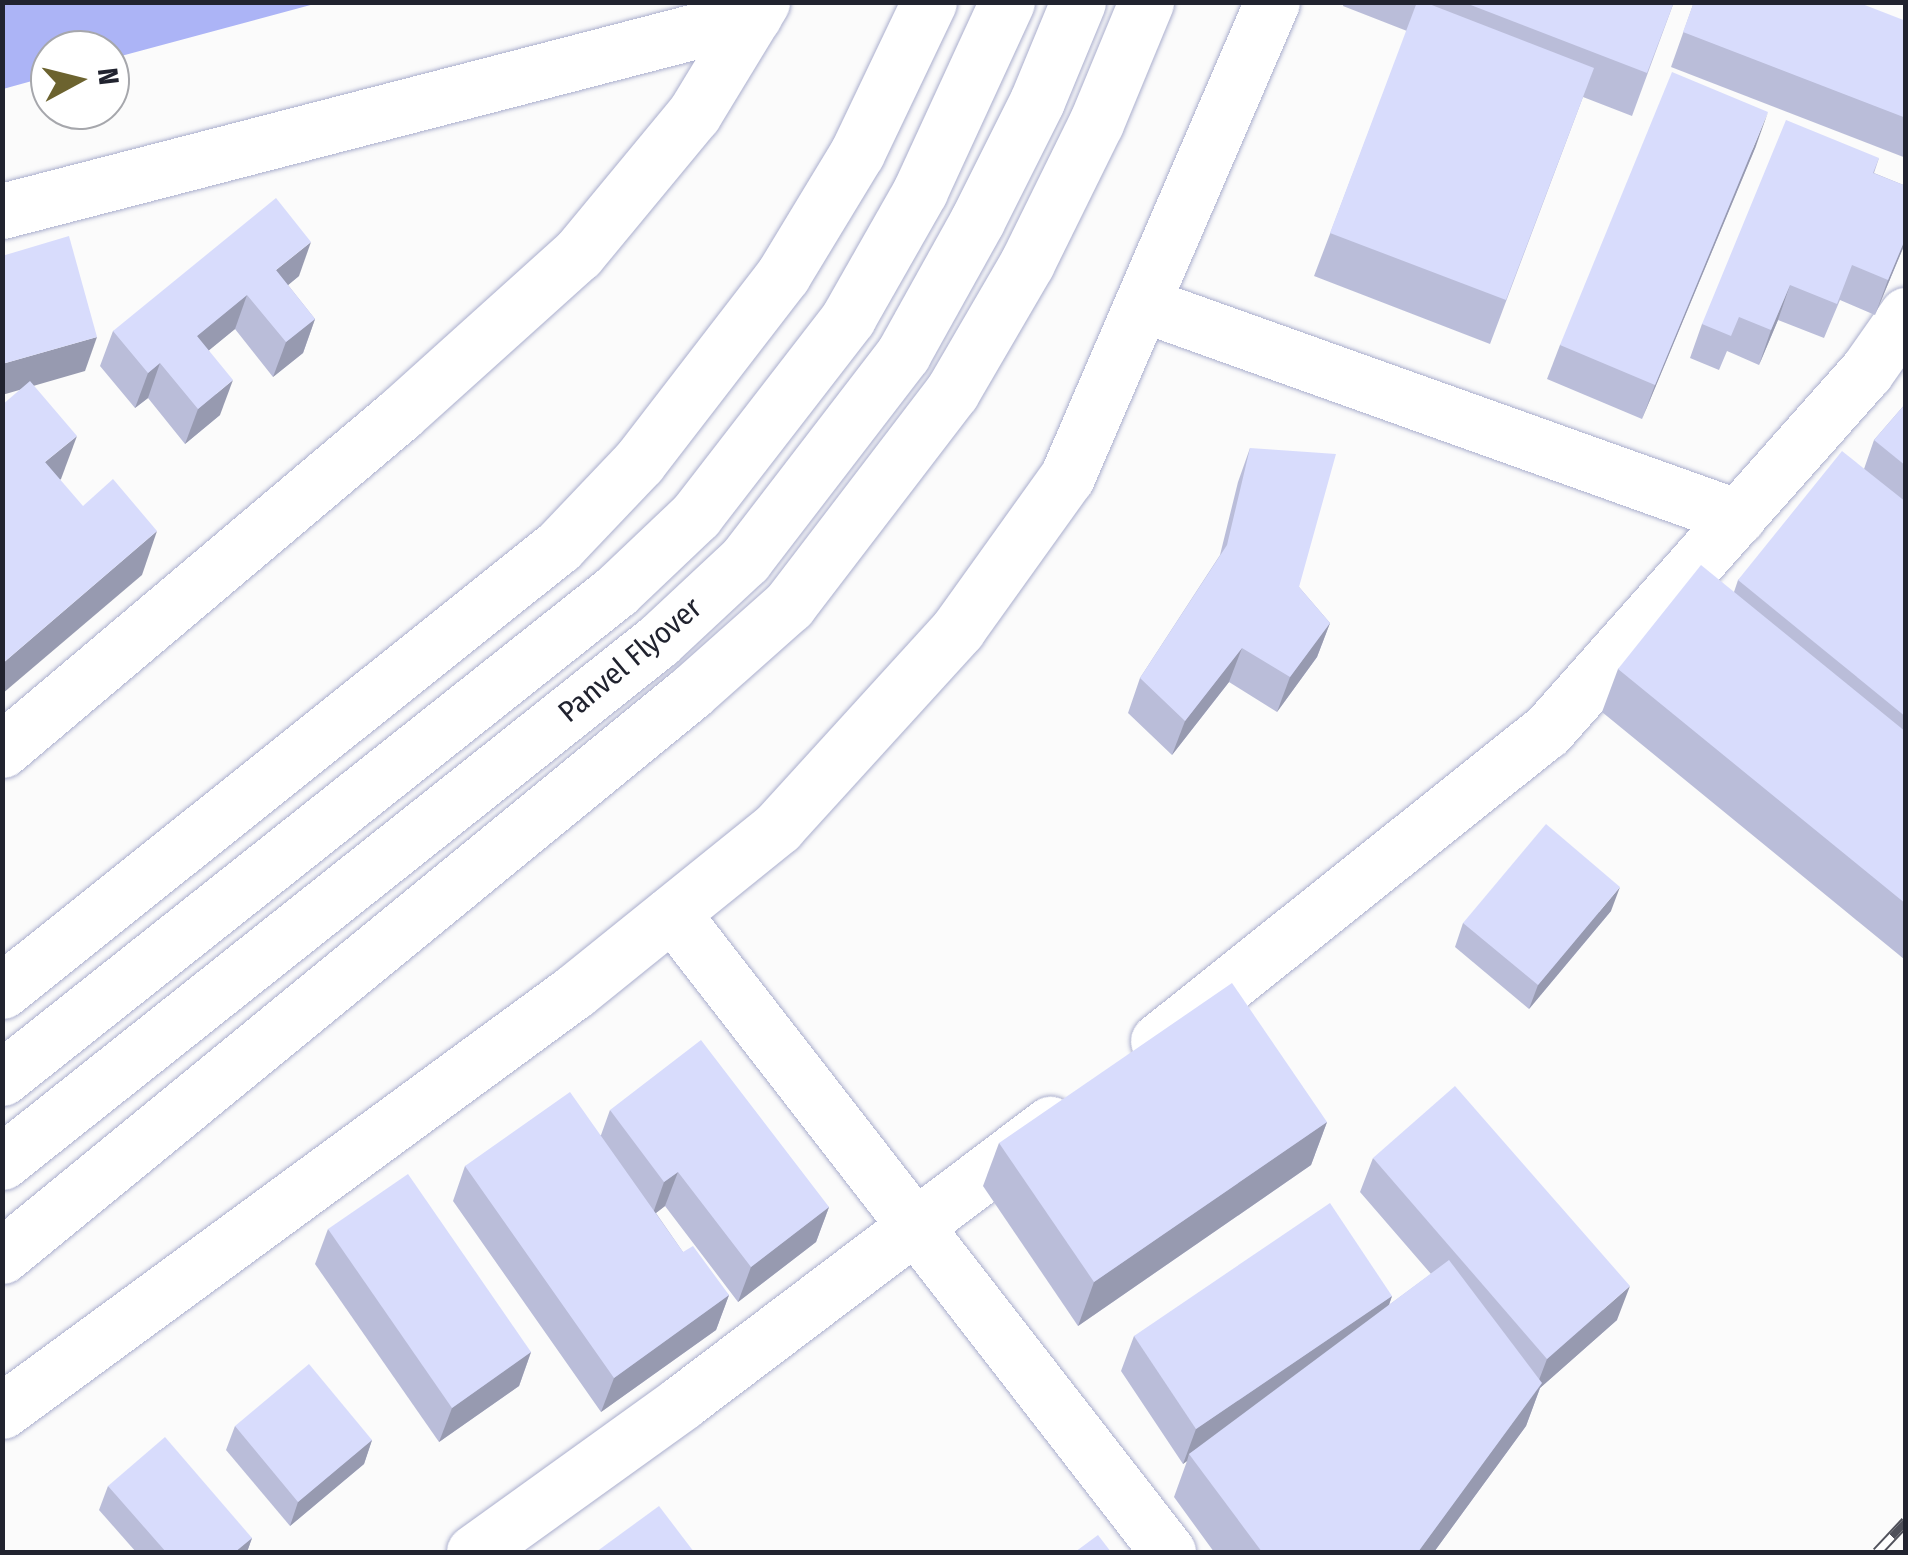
<!DOCTYPE html>
<html>
<head>
<meta charset="utf-8">
<style>
  body { margin:0 }
  #map { position:relative; width:1908px; height:1555px; overflow:hidden; background:#fbfbfb; font-family:"Fira Sans Condensed",sans-serif }
  div>[style] { position:absolute }
  .water>* { inset:0; background:#acb4f6 }
  .roads { filter:drop-shadow(0 0 2px #aaaecd) drop-shadow(0 0 2px #aaaecd) }
  .street>* { height:55px; margin:-27.5px; padding:0 27.5px; transform-origin:27.5px; border-radius:27.5px; background:#fff }
  .secondary>* { height:55px; margin:-27.5px; padding:0 27.5px; transform-origin:27.5px; border-radius:27.5px; background:#fff }
  .highway>* { height:55px; margin:-27.5px; padding:0 27.5px; transform-origin:27.5px; border-radius:27.5px; background:#fff }
  .rail>* { height:11px; margin-top:-5.5px; transform-origin:0; background:repeating-linear-gradient(90deg,#fff 0 22px,#50515b 0 44px); box-sizing:border-box; border-block:2px solid #50515b }
  .wall>* { inset:0; background:#babdd9 }
  .shaded-wall>* { inset:0; background:#979ab0 }
  .building>* { inset:0; background:#d8dcfc }
  span { translate:-50% -50%; white-space:nowrap; text-align:center; line-height:1.15; -webkit-text-stroke:9px #fff; paint-order:stroke }
  .street-label { font-size:30px; color:#21232f }
  .frame { position:absolute; inset:0; border:5px solid #21232f; pointer-events:none }
  .north { position:absolute; left:30px; top:30px; width:100px; height:100px; box-sizing:border-box; background:#fff; border:2px solid #a6a7ac; border-radius:50%; rotate:83deg; font-size:28px; font-weight:700; line-height:40px; text-align:center; color:#21232f }
  .north::after { content:''; display:block; margin:auto; width:35px; height:45px; background:#6c632f; clip-path:polygon(50% 0,100% 100%,50% 72%,0 100%) }
</style>
</head>
<body>
<div id="map">
  <div class="water">
    <div style="clip-path:polygon(3px 2px,318px 2px,318px 3px,110px 59px,110px 50px,50px 50px,50px 76px,3px 89px)"></div>
  </div>
  <div class="roads">
    <div class="street">
      <div style="left:2px;top:211px;width:777px;rotate:-14.54deg"></div>
      <div style="left:1142px;top:304px;width:633px;rotate:19.67deg"></div>
      <div style="left:672px;top:913px;width:809px;rotate:52.18deg"></div>
      <div style="left:1158px;top:1041px;width:497px;rotate:-38.6deg"></div>
      <div style="left:1547px;top:731px;width:480px;rotate:-48.4deg"></div>
      <div style="left:1866px;top:372px;width:70px;rotate:-54.9deg"></div>
      <div style="left:474px;top:1552px;width:255px;rotate:-35.7deg"></div>
      <div style="left:681px;top:1403px;width:463px;rotate:-37.1deg"></div>
    </div>
    <div class="secondary">
      <div style="left:2px;top:750px;width:521px;rotate:-40.17deg"></div>
      <div style="left:400px;top:414px;width:239px;rotate:-42deg"></div>
      <div style="left:578px;top:254px;width:182px;rotate:-50.4deg"></div>
      <div style="left:694px;top:114px;width:131px;rotate:-58.7deg"></div>
      <div style="left:2px;top:1411px;width:710px;rotate:-36.24deg"></div>
      <div style="left:575px;top:991px;width:261px;rotate:-38.9deg"></div>
      <div style="left:778px;top:827px;width:268px;rotate:-47.7deg"></div>
      <div style="left:958px;top:629px;width:187px;rotate:-54.4deg"></div>
      <div style="left:1067px;top:477px;width:517px;rotate:-66.66deg"></div>
    </div>
    <div class="highway">
      <div style="left:2px;top:991px;width:713px;rotate:-38.62deg"></div>
      <div style="left:559px;top:546px;width:116px;rotate:-46.4deg"></div>
      <div style="left:639px;top:462px;width:236px;rotate:-52.4deg"></div>
      <div style="left:783px;top:275px;width:143px;rotate:-58.8deg"></div>
      <div style="left:857px;top:153px;width:167px;rotate:-64.5deg"></div>
      <div style="left:2px;top:1078px;width:784px;rotate:-38.42deg"></div>
      <div style="left:616px;top:591px;width:110px;rotate:-43.5deg"></div>
      <div style="left:696px;top:515px;width:249px;rotate:-52.3deg"></div>
      <div style="left:848px;top:318px;width:146px;rotate:-60.4deg"></div>
      <div style="left:920px;top:191px;width:208px;rotate:-65.3deg"></div>
      <div style="left:2px;top:1162px;width:838px;rotate:-38.46deg"></div>
      <div style="left:658px;top:641px;width:119px;rotate:-43deg"></div>
      <div style="left:745px;top:560px;width:260px;rotate:-52.5deg"></div>
      <div style="left:903px;top:354px;width:152px;rotate:-60.9deg"></div>
      <div style="left:977px;top:221px;width:134px;rotate:-63.4deg"></div>
      <div style="left:1037px;top:101px;width:107px;rotate:-67.5deg"></div>
      <div style="left:2px;top:1256px;width:890px;rotate:-39.3deg"></div>
      <div style="left:691px;top:692px;width:131px;rotate:-41.6deg"></div>
      <div style="left:789px;top:605px;width:268px;rotate:-52.6deg"></div>
      <div style="left:952px;top:392px;width:149px;rotate:-59.8deg"></div>
      <div style="left:1027px;top:263px;width:156px;rotate:-63.8deg"></div>
      <div style="left:1096px;top:123px;width:131px;rotate:-67.5deg"></div>
    </div>
  </div>
  <div class="rail">
    <div style="left:1877px;top:1552px;width:42px;rotate:-46.9deg"></div>
  </div>
  <div class="wall">
    <div style="clip-path:polygon(1344px 2px,1674px 2px,1632px 116px,1583px 97px,1490px 344px,1314px 276px,1407px 31px,1343px 6px)"></div>
    <div style="clip-path:polygon(1694px 2px,1906px 21px,1906px 158px,1671px 67px)"></div>
    <div style="clip-path:polygon(1756px 146px,1642px 419px,1547px 379px,1560px 345px)"></div>
    <div style="clip-path:polygon(1879px 158px,1874px 173px,1906px 186px,1906px 241px,1875px 315px,1840px 300px,1824px 338px,1778px 320px,1759px 365px,1727px 351px,1719px 370px,1690px 358px,1702px 324px)"></div>
    <div style="clip-path:polygon(299px 276px,288px 285px,315px 319px,303px 353px,273px 377px,235px 329px,209px 350px,220px 415px,185px 444px,148px 398px,135px 408px,100px 366px,113px 331px)"></div>
    <div style="clip-path:polygon(1906px 403px,1906px 957px,1904px 959px,1602px 712px,1618px 669px,1734px 592px,1738px 580px,1864px 469px,1874px 440px)"></div>
    <div style="clip-path:polygon(1250px 448px,1299px 587px,1330px 623px,1317px 657px,1277px 712px,1229px 682px,1172px 755px,1128px 713px,1140px 678px,1220px 555px,1238px 482px)"></div>
    <div style="clip-path:polygon(1611px 911px,1529px 1009px,1455px 947px,1463px 923px)"></div>
    <div style="clip-path:polygon(610px 1110px,829px 1207px,816px 1242px,738px 1302px,665px 1206px,656px 1213px,683px 1252px,729px 1295px,716px 1330px,601px 1412px,453px 1201px,465px 1166px,601px 1135px)"></div>
    <div style="clip-path:polygon(1327px 1122px,1311px 1165px,1078px 1326px,983px 1186px,999px 1143px)"></div>
    <div style="clip-path:polygon(1373px 1158px,1617px 1320px,1540px 1388px,1526px 1426px,1434px 1552px,1214px 1552px,1174px 1497px,1187px 1461px,1183px 1464px,1121px 1371px,1134px 1336px,1392px 1296px,1389px 1305px,1431px 1274px,1360px 1192px)"></div>
    <div style="clip-path:polygon(328px 1229px,531px 1352px,519px 1386px,439px 1442px,315px 1264px)"></div>
    <div style="clip-path:polygon(235px 1426px,372px 1440px,364px 1464px,290px 1526px,226px 1450px)"></div>
    <div style="clip-path:polygon(108px 1486px,252px 1538px,247px 1552px,136px 1552px,99px 1510px)"></div>
  </div>
  <div class="shaded-wall">
    <div style="clip-path:polygon(1768px 112px,1756px 146px,1642px 419px,1655px 385px)"></div>
    <div style="clip-path:polygon(1906px 237px,1906px 241px,1875px 315px,1888px 280px)"></div>
    <div style="clip-path:polygon(311px 242px,299px 276px,264px 305px,276px 270px)"></div>
    <div style="clip-path:polygon(1790px 285px,1778px 320px,1759px 365px,1771px 330px)"></div>
    <div style="clip-path:polygon(247px 295px,235px 329px,185px 370px,197px 336px)"></div>
    <div style="clip-path:polygon(315px 319px,303px 353px,273px 377px,286px 342px)"></div>
    <div style="clip-path:polygon(97px 337px,85px 371px,2px 395px,2px 364px)"></div>
    <div style="clip-path:polygon(160px 363px,148px 398px,135px 408px,148px 373px)"></div>
    <div style="clip-path:polygon(233px 380px,220px 415px,185px 444px,198px 409px)"></div>
    <div style="clip-path:polygon(77px 436px,61px 479px,30px 505px,45px 462px)"></div>
    <div style="clip-path:polygon(157px 531px,142px 575px,2px 694px,2px 664px)"></div>
    <div style="clip-path:polygon(1330px 623px,1317px 657px,1277px 712px,1290px 677px)"></div>
    <div style="clip-path:polygon(1242px 648px,1229px 682px,1172px 755px,1185px 721px)"></div>
    <div style="clip-path:polygon(1620px 887px,1611px 911px,1529px 1009px,1538px 985px)"></div>
    <div style="clip-path:polygon(1327px 1122px,1311px 1165px,1078px 1326px,1094px 1282px)"></div>
    <div style="clip-path:polygon(678px 1172px,665px 1206px,652px 1216px,664px 1182px)"></div>
    <div style="clip-path:polygon(829px 1207px,816px 1242px,738px 1302px,751px 1267px)"></div>
    <div style="clip-path:polygon(1630px 1286px,1617px 1320px,1540px 1388px,1526px 1426px,1434px 1552px,1418px 1552px,1534px 1393px,1547px 1359px)"></div>
    <div style="clip-path:polygon(729px 1295px,716px 1330px,601px 1412px,614px 1378px)"></div>
    <div style="clip-path:polygon(1392px 1296px,1380px 1330px,1189px 1454px,1187px 1461px,1183px 1464px,1196px 1429px)"></div>
    <div style="clip-path:polygon(531px 1352px,519px 1386px,439px 1442px,452px 1408px)"></div>
    <div style="clip-path:polygon(372px 1440px,364px 1464px,290px 1526px,298px 1502px)"></div>
    <div style="clip-path:polygon(252px 1538px,247px 1552px,235px 1552px)"></div>
  </div>
  <div class="building">
    <div style="clip-path:polygon(1417px 2px,1424px 2px,1594px 68px,1506px 300px,1330px 233px)"></div>
    <div style="clip-path:polygon(1463px 2px,1674px 2px,1647px 73px)"></div>
    <div style="clip-path:polygon(1694px 2px,1857px 2px,1906px 21px,1906px 118px,1683px 32px)"></div>
    <div style="clip-path:polygon(1672px 72px,1768px 112px,1655px 385px,1560px 345px)"></div>
    <div style="clip-path:polygon(1786px 120px,1879px 158px,1873px 173px,1906px 186px,1906px 237px,1888px 280px,1852px 265px,1837px 304px,1790px 285px,1771px 330px,1739px 317px,1731px 336px,1702px 324px)"></div>
    <div style="clip-path:polygon(276px 198px,311px 242px,276px 270px,315px 319px,286px 342px,247px 295px,197px 336px,233px 380px,198px 409px,160px 363px,148px 373px,113px 331px)"></div>
    <div style="clip-path:polygon(69px 236px,97px 337px,2px 364px,2px 256px)"></div>
    <div style="clip-path:polygon(30px 381px,77px 436px,45px 462px,83px 506px,113px 479px,157px 531px,2px 664px,2px 405px)"></div>
    <div style="clip-path:polygon(1906px 403px,1906px 466px,1874px 440px)"></div>
    <div style="clip-path:polygon(1250px 448px,1336px 454px,1299px 587px,1330px 623px,1290px 677px,1242px 648px,1185px 721px,1140px 678px,1227px 545px)"></div>
    <div style="clip-path:polygon(1842px 451px,1906px 502px,1906px 717px,1738px 580px)"></div>
    <div style="clip-path:polygon(1701px 565px,1906px 732px,1906px 904px,1618px 669px)"></div>
    <div style="clip-path:polygon(1546px 824px,1620px 887px,1538px 985px,1463px 923px)"></div>
    <div style="clip-path:polygon(1232px 983px,1327px 1122px,1094px 1282px,999px 1143px)"></div>
    <div style="clip-path:polygon(701px 1040px,829px 1207px,751px 1267px,678px 1172px,664px 1182px,610px 1110px)"></div>
    <div style="clip-path:polygon(1455px 1086px,1630px 1286px,1547px 1359px,1373px 1158px)"></div>
    <div style="clip-path:polygon(570px 1092px,683px 1252px,693px 1246px,729px 1295px,614px 1378px,465px 1166px)"></div>
    <div style="clip-path:polygon(408px 1174px,531px 1352px,452px 1408px,328px 1229px)"></div>
    <div style="clip-path:polygon(1330px 1203px,1392px 1296px,1196px 1429px,1134px 1336px)"></div>
    <div style="clip-path:polygon(1449px 1260px,1542px 1383px,1418px 1552px,1262px 1552px,1189px 1454px)"></div>
    <div style="clip-path:polygon(309px 1364px,372px 1440px,298px 1502px,235px 1426px)"></div>
    <div style="clip-path:polygon(165px 1437px,252px 1538px,235px 1552px,166px 1552px,108px 1486px)"></div>
    <div style="clip-path:polygon(659px 1506px,694px 1552px,596px 1552px)"></div>
    <div style="clip-path:polygon(1098px 1535px,1111px 1552px,1075px 1552px)"></div>
  </div>
  <div class="street-label">
    <span style="left:630px;top:660px;rotate:-40deg">Panvel Flyover</span>
  </div>
  <div class="frame"></div>
  <div class="north">N</div>
</div>
</body>
</html>
